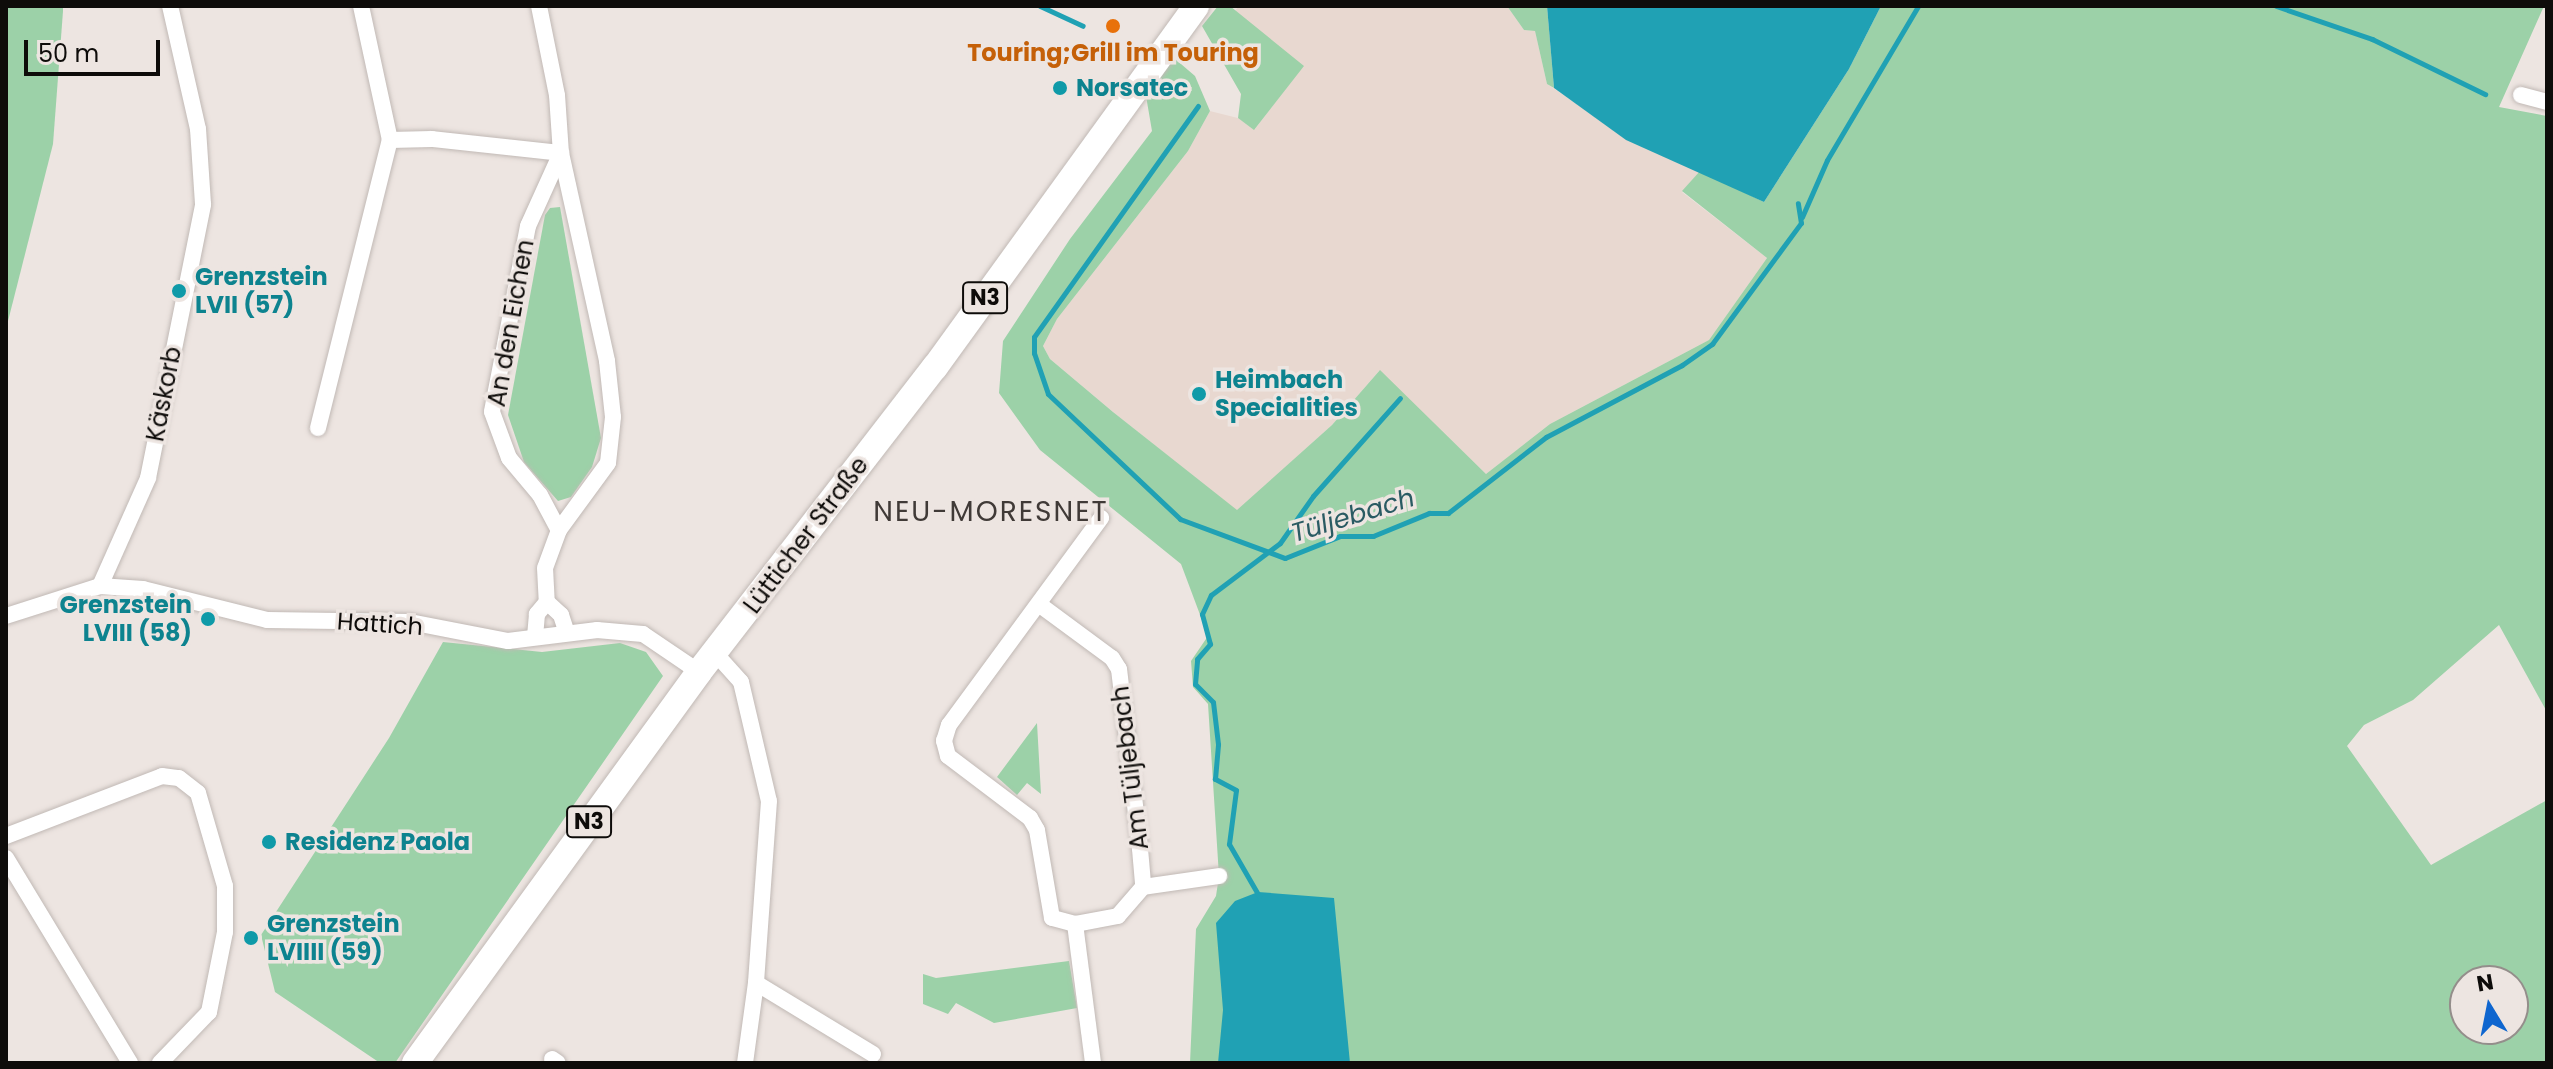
<!DOCTYPE html>
<html>
<head>
<meta charset="utf-8">
<style>
  body { margin:0 }
  #map { position:relative; width:2553px; height:1069px; overflow:hidden; background:#ede5e1; font-family:Poppins,sans-serif }
  div>[style] { position:absolute }
  .built>* { inset:0; background:#e8d8d0 }
  .green>* { inset:0; background:#9cd1a8 }
  .water>* { inset:0; background:#20a1b4 }
  .stream>* { height:5px; margin:-2.5px; padding:0 2.5px; transform-origin:2.5px; border-radius:2.5px; background:#20a1b4 }
  .roads { filter:drop-shadow(0 0 2px #c1b9b5) drop-shadow(0 0 2px #c1b9b5) }
  .street>* { height:16px; margin:-8px; padding:0 8px; transform-origin:8px; border-radius:8px; background:#fff }
  .primary>* { height:26px; margin:-13px; padding:0 13px; transform-origin:13px; border-radius:13px; background:#fff }
  .dots>* { width:22px; height:22px; translate:-50% -50%; box-sizing:border-box; border:4px solid #ede5e1; border-radius:50% }
  span { translate:-50% -50%; white-space:nowrap; text-align:center; line-height:1.15; -webkit-text-stroke:7px #ede5e1; paint-order:stroke }
  .shield-label span { padding:2px 6px; background:#ede5e1; border:2px solid; border-radius:6px; -webkit-text-stroke-width:0 }
  .shield-label { font-size:22px; color:#0e0c0a; font-weight:700 }
  .food-label { font-size:24px; color:#c56008; font-weight:700 }
  .culture-label { font-size:24px; color:#0d838f; font-weight:700 }
  .left { translate:0 -50%; text-align:left }
  .right { translate:-100% -50%; text-align:right }
  .street-label { font-size:24px; color:#0e0c0a }
  .water-label { font-size:26px; color:#2a5b63; font-style:italic }
  .quarter-label { font-size:28px; color:#403a37; letter-spacing:2px }
  .frame { position:absolute; inset:0; border:8px solid #0e0c0a; pointer-events:none }
  .north { position:absolute; left:2449px; top:965px; width:80px; height:80px; box-sizing:border-box; background:#ede5e1; border:2px solid #948e8b; border-radius:50%; rotate:350deg; font-size:22px; font-weight:700; line-height:32px; text-align:center; color:#0e0c0a }
  .north::after { content:''; display:block; margin:auto; width:28px; height:36px; background:#0f66cf; clip-path:polygon(50% 0,100% 100%,50% 72%,0 100%) }
  .scale { position:absolute; left:24px; top:40px; width:136px; height:36px; box-sizing:border-box; border:4px solid #0e0c0a; border-top:0; padding-left:10px; font-size:24px; line-height:28px; white-space:nowrap; color:#0e0c0a; -webkit-text-stroke:6px #ede5e1; paint-order:stroke }
</style>
</head>
<body>
<div id="map">
  <div class="built">
    <div style="clip-path:polygon(1239px 6px,1507px 6px,1524px 30px,1535px 31px,1547px 84px,1617px 131px,1700px 171px,1682px 192px,1767px 258px,1709px 340px,1550px 424px,1486px 474px,1379px 371px,1332px 425px,1237px 511px,1113px 412px,1050px 359px,1043px 346px,1057px 319px,1188px 151px,1210px 111px,1238px 118px,1255px 129px,1303px 66px,1235px 11px)"></div>
  </div>
  <div class="green">
    <div style="clip-path:polygon(6px 6px,63px 6px,63px 11px,53px 144px,6px 329px)"></div>
    <div style="clip-path:polygon(1218px 6px,1230px 6px,1304px 66px,1254px 130px,1238px 118px,1241px 94px,1202px 26px)"></div>
    <div style="clip-path:polygon(1507px 6px,1547px 6px,1554px 88px,1547px 84px,1535px 31px,1524px 30px)"></div>
    <div style="clip-path:polygon(evenodd,1881px 6px,2544px 6px,2499px 107px,2547px 116px,2547px 712px,2499px 625px,2413px 700px,2364px 725px,2347px 746px,2431px 865px,2547px 800px,2547px 1063px,1190px 1063px,1196px 929px,1216px 896px,1219px 876px,1208px 704px,1193px 687px,1191px 661px,1208px 636px,1181px 564px,1040px 450px,999px 393px,1003px 341px,1070px 239px,1152px 131px,1146px 96px,1174px 58px,1195px 76px,1210px 111px,1188px 151px,1057px 319px,1043px 346px,1050px 359px,1113px 412px,1237px 510px,1332px 425px,1380px 370px,1486px 474px,1550px 424px,1709px 340px,1767px 258px,1682px 191px,1700px 171px,1764px 202px,1849px 69px,1881px 6px,2465px 981px,2513px 981px,2513px 1029px,2465px 1029px,2465px 981px)"></div>
    <div style="clip-path:polygon(560px 207px,601px 438px,592px 467px,571px 497px,558px 501px,524px 462px,508px 415px,545px 215px,550px 208px)"></div>
    <div style="clip-path:polygon(443px 642px,542px 652px,620px 643px,646px 652px,663px 676px,395px 1063px,380px 1063px,275px 992px,261px 935px,389px 738px)"></div>
    <div style="clip-path:polygon(1037px 723px,1041px 794px,1027px 783px,1017px 795px,997px 777px)"></div>
    <div style="clip-path:polygon(1069px 961px,1077px 1008px,994px 1023px,956px 1003px,948px 1014px,923px 1004px,923px 974px,936px 978px)"></div>
  </div>
  <div class="water">
    <div style="clip-path:polygon(1547px 6px,1881px 6px,1849px 69px,1764px 202px,1626px 140px,1554px 88px)"></div>
    <div style="clip-path:polygon(1258px 892px,1334px 898px,1350px 1063px,1218px 1063px,1223px 1010px,1216px 923px,1235px 901px)"></div>
  </div>
  <div class="stream">
    <div style="left:1040px;top:6px;width:47px;rotate:24.9deg"></div>
    <div style="left:2276px;top:6px;width:102px;rotate:19deg"></div>
    <div style="left:2372px;top:39px;width:126px;rotate:26deg"></div>
    <div style="left:1198px;top:106px;width:283px;rotate:125.4deg"></div>
    <div style="left:1034px;top:337px;width:16px;rotate:90deg"></div>
    <div style="left:1034px;top:353px;width:43px;rotate:71.1deg"></div>
    <div style="left:1048px;top:394px;width:182px;rotate:43.4deg"></div>
    <div style="left:1180px;top:519px;width:112px;rotate:20.4deg"></div>
    <div style="left:1285px;top:558px;width:59px;rotate:-21.8deg"></div>
    <div style="left:1340px;top:536px;width:33px"></div>
    <div style="left:1373px;top:536px;width:61px;rotate:-22.3deg"></div>
    <div style="left:1429px;top:513px;width:19px"></div>
    <div style="left:1448px;top:513px;width:124px;rotate:-37.8deg"></div>
    <div style="left:1546px;top:437px;width:154px;rotate:-27.9deg"></div>
    <div style="left:1682px;top:365px;width:37px;rotate:-35deg"></div>
    <div style="left:1712px;top:344px;width:150px;rotate:-53.7deg"></div>
    <div style="left:1801px;top:223px;width:20px;rotate:-99deg"></div>
    <div style="left:1802px;top:217px;width:62px;rotate:-66.3deg"></div>
    <div style="left:1827px;top:160px;width:179px;rotate:-59.4deg"></div>
    <div style="left:1259px;top:896px;width:60px;rotate:-120deg"></div>
    <div style="left:1229px;top:844px;width:54px;rotate:-82.6deg"></div>
    <div style="left:1236px;top:790px;width:24px;rotate:-152deg"></div>
    <div style="left:1215px;top:779px;width:35px;rotate:-85deg"></div>
    <div style="left:1218px;top:744px;width:42px;rotate:-96.8deg"></div>
    <div style="left:1213px;top:702px;width:25px;rotate:-135deg"></div>
    <div style="left:1195px;top:684px;width:25px;rotate:-85deg"></div>
    <div style="left:1197px;top:659px;width:20px;rotate:-49deg"></div>
    <div style="left:1210px;top:644px;width:31px;rotate:-105deg"></div>
    <div style="left:1202px;top:614px;width:21px;rotate:-65deg"></div>
    <div style="left:1211px;top:595px;width:86px;rotate:-37deg"></div>
    <div style="left:1280px;top:543px;width:57px;rotate:-54.9deg"></div>
    <div style="left:1313px;top:496px;width:131px;rotate:-48.4deg"></div>
  </div>
  <div class="roads">
    <div class="street">
      <div style="left:361px;top:6px;width:137px;rotate:77.8deg"></div>
      <div style="left:390px;top:140px;width:42px;rotate:-1.4deg"></div>
      <div style="left:432px;top:139px;width:130px;rotate:6.2deg"></div>
      <div style="left:561px;top:153px;width:213px;rotate:77.5deg"></div>
      <div style="left:607px;top:361px;width:56px;rotate:83.9deg"></div>
      <div style="left:613px;top:417px;width:46px;rotate:96.2deg"></div>
      <div style="left:608px;top:463px;width:83px;rotate:126.2deg"></div>
      <div style="left:559px;top:530px;width:40px;rotate:110.2deg"></div>
      <div style="left:545px;top:568px;width:34px;rotate:87deg"></div>
      <div style="left:547px;top:602px;width:16px;rotate:130deg"></div>
      <div style="left:537px;top:614px;width:23px;rotate:95deg"></div>
      <div style="left:539px;top:6px;width:91px;rotate:78.6deg"></div>
      <div style="left:557px;top:95px;width:58px;rotate:86.1deg"></div>
      <div style="left:561px;top:153px;width:80px;rotate:114.3deg"></div>
      <div style="left:528px;top:226px;width:189px;rotate:101deg"></div>
      <div style="left:492px;top:412px;width:49px;rotate:69.7deg"></div>
      <div style="left:509px;top:458px;width:48px;rotate:50deg"></div>
      <div style="left:540px;top:495px;width:40px;rotate:62deg"></div>
      <div style="left:2521px;top:95px;width:27px;rotate:15deg"></div>
      <div style="left:318px;top:428px;width:297px;rotate:-76deg"></div>
      <div style="left:100px;top:586px;width:118px;rotate:-66deg"></div>
      <div style="left:148px;top:478px;width:279px;rotate:-78.6deg"></div>
      <div style="left:203px;top:204px;width:75px;rotate:-93.8deg"></div>
      <div style="left:198px;top:129px;width:126px;rotate:-102.8deg"></div>
      <div style="left:547px;top:602px;width:19px;rotate:43deg"></div>
      <div style="left:561px;top:615px;width:19px;rotate:72deg"></div>
      <div style="left:1040px;top:605px;width:89px;rotate:36.4deg"></div>
      <div style="left:1112px;top:658px;width:13px;rotate:58deg"></div>
      <div style="left:1119px;top:669px;width:181px;rotate:83.3deg"></div>
      <div style="left:1140px;top:849px;width:38px;rotate:85deg"></div>
      <div style="left:1143px;top:887px;width:38px;rotate:131deg"></div>
      <div style="left:1118px;top:916px;width:44px;rotate:169.5deg"></div>
      <div style="left:1075px;top:924px;width:24px;rotate:-165deg"></div>
      <div style="left:1052px;top:918px;width:89px;rotate:-99.7deg"></div>
      <div style="left:1037px;top:830px;width:14px;rotate:-120deg"></div>
      <div style="left:1030px;top:818px;width:103px;rotate:-142.9deg"></div>
      <div style="left:948px;top:756px;width:16px;rotate:-105deg"></div>
      <div style="left:944px;top:741px;width:17px;rotate:-73deg"></div>
      <div style="left:949px;top:725px;width:257px;rotate:-53.7deg"></div>
      <div style="left:6px;top:616px;width:99px;rotate:-17.7deg"></div>
      <div style="left:100px;top:586px;width:43px;rotate:4deg"></div>
      <div style="left:143px;top:589px;width:128px;rotate:14deg"></div>
      <div style="left:267px;top:620px;width:143px;rotate:0.8deg"></div>
      <div style="left:410px;top:622px;width:100px;rotate:11deg"></div>
      <div style="left:508px;top:641px;width:90px;rotate:-7deg"></div>
      <div style="left:597px;top:630px;width:46px;rotate:5deg"></div>
      <div style="left:643px;top:634px;width:68px;rotate:34.2deg"></div>
      <div style="left:715px;top:653px;width:39px;rotate:48deg"></div>
      <div style="left:741px;top:682px;width:122px;rotate:76.8deg"></div>
      <div style="left:769px;top:801px;width:182px;rotate:94.1deg"></div>
      <div style="left:756px;top:983px;width:137px;rotate:31.3deg"></div>
      <div style="left:6px;top:836px;width:167px;rotate:-21deg"></div>
      <div style="left:162px;top:776px;width:17px;rotate:7deg"></div>
      <div style="left:179px;top:778px;width:24px;rotate:38deg"></div>
      <div style="left:198px;top:793px;width:97px;rotate:73.8deg"></div>
      <div style="left:225px;top:886px;width:46px;rotate:90deg"></div>
      <div style="left:225px;top:932px;width:82px;rotate:101.3deg"></div>
      <div style="left:209px;top:1012px;width:71px;rotate:133.9deg"></div>
      <div style="left:6px;top:858px;width:240px;rotate:58.8deg"></div>
      <div style="left:1143px;top:887px;width:77px;rotate:-8.2deg"></div>
      <div style="left:1075px;top:924px;width:140px;rotate:82.6deg"></div>
      <div style="left:552px;top:1059px;width:7px;rotate:34deg"></div>
      <div style="left:745px;top:1063px;width:81px;rotate:-82.2deg"></div>
    </div>
    <div class="primary">
      <div style="left:415px;top:1063px;width:483px;rotate:-54deg"></div>
      <div style="left:699px;top:672px;width:386px;rotate:-52.3deg"></div>
      <div style="left:935px;top:367px;width:445px;rotate:-54.1deg"></div>
    </div>
  </div>
  <div class="dots">
    <div style="left:1113px;top:26px;background:#e8710a"></div>
    <div style="left:1060px;top:88px;background:#0f9aa8"></div>
    <div style="left:179px;top:291px;background:#0f9aa8"></div>
    <div style="left:1199px;top:394px;background:#0f9aa8"></div>
    <div style="left:208px;top:619px;background:#0f9aa8"></div>
    <div style="left:269px;top:842px;background:#0f9aa8"></div>
    <div style="left:251px;top:938px;background:#0f9aa8"></div>
  </div>
  <div class="shield-label">
    <span style="left:985px;top:298px">N3</span>
    <span style="left:589px;top:822px">N3</span>
  </div>
  <div class="food-label">
    <span style="left:1113px;top:53px">Touring;Grill im Touring</span>
  </div>
  <div class="culture-label">
    <span class="left" style="left:1076px;top:88px">Norsatec</span>
    <span class="left" style="left:195px;top:291px">Grenzstein<br>LVII (57)</span>
    <span class="left" style="left:1215px;top:394px">Heimbach<br>Specialities</span>
    <span class="right" style="left:192px;top:619px">Grenzstein<br>LVIII (58)</span>
    <span class="left" style="left:285px;top:842px">Residenz Paola</span>
    <span class="left" style="left:267px;top:938px">Grenzstein<br>LVIIII (59)</span>
  </div>
  <div class="street-label">
    <span style="left:511px;top:323px;rotate:-80deg">An den Eichen</span>
    <span style="left:164px;top:394px;rotate:-79deg">Käskorb</span>
    <span style="left:806px;top:535px;rotate:-53deg">Lütticher Straße</span>
    <span style="left:380px;top:624px;rotate:4deg">Hattich</span>
    <span style="left:1130px;top:768px;rotate:-97deg">Am Tüljebach</span>
  </div>
  <div class="water-label">
    <span style="left:1353px;top:516px;rotate:-17deg">Tüljebach</span>
  </div>
  <div class="quarter-label">
    <span style="left:991px;top:512px">NEU-MORESNET</span>
  </div>
  <div class="frame"></div>
  <div class="north">N</div>
  <div class="scale">50 m</div>
</div>
</body>
</html>
